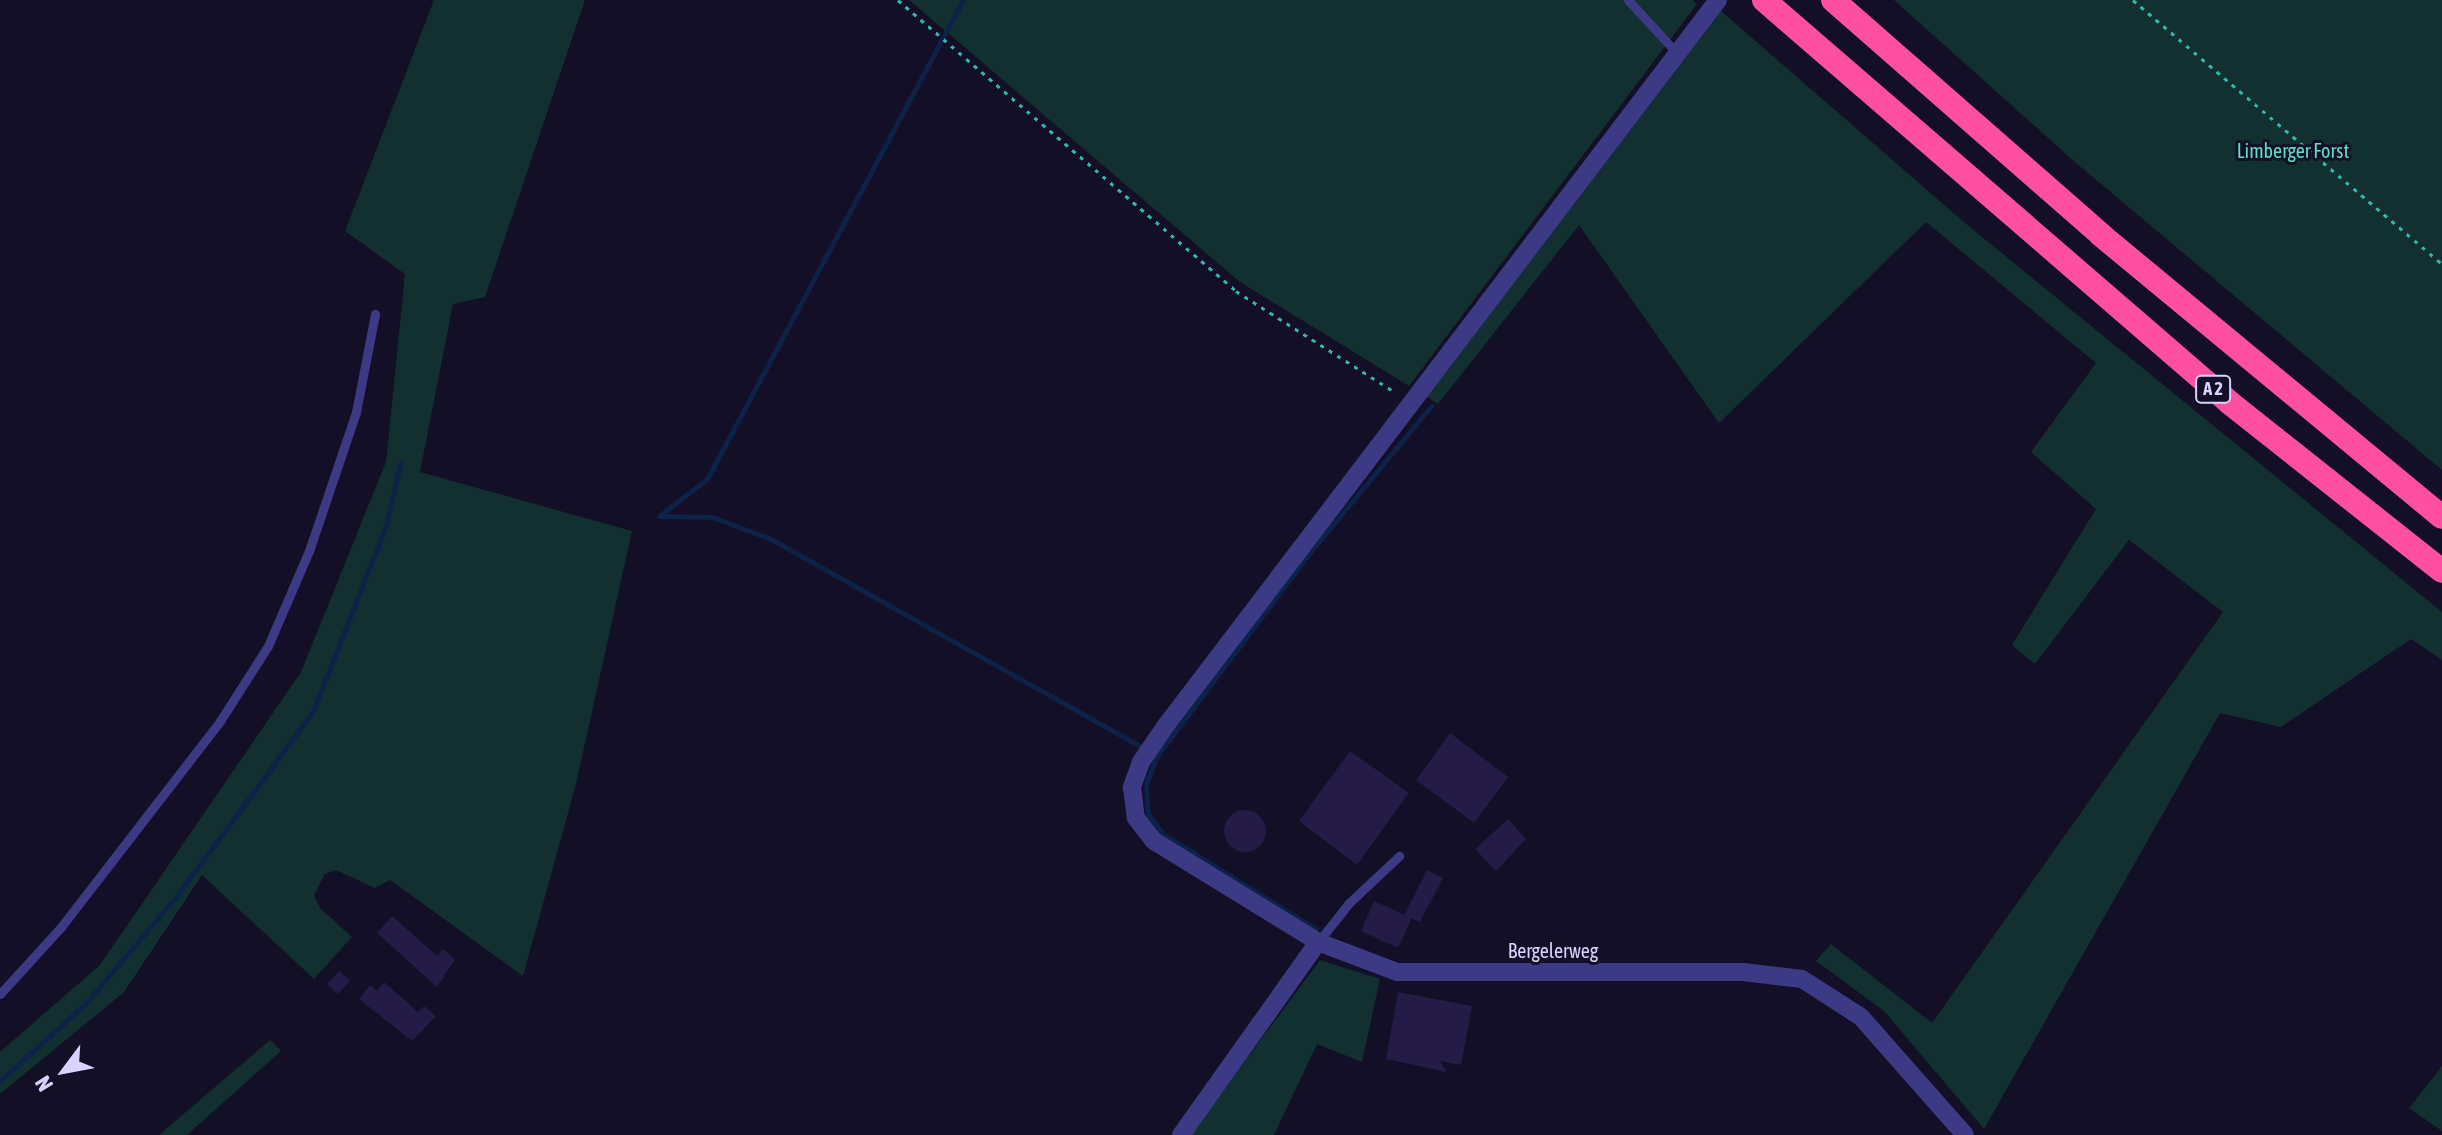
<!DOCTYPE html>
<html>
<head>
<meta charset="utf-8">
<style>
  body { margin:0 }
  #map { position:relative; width:2442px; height:1135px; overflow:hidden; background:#130f26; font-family:"Asap Condensed",sans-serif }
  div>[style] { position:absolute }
  .green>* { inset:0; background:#12302f }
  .stream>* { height:5px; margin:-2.5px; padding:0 2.5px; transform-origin:2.5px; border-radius:2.5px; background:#0c2248 }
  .building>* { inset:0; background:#241b47 }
  .round { border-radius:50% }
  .path>* { height:3px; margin-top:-1.5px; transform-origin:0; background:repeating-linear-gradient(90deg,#2fb8b0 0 4px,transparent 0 10px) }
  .service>* { height:9px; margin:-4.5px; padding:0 4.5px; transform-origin:4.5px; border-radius:4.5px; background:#3d3a85 }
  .minor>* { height:18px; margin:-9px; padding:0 9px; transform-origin:9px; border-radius:9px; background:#3d3a85 }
  .motorway>* { height:24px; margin:-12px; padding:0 12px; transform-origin:12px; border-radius:12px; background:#ff4fa3 }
  span { translate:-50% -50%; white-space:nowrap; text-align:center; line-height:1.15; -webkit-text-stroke:6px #130f26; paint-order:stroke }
  .shield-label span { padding:2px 6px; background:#130f26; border:2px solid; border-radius:6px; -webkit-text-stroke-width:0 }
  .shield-label { font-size:18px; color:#d9d4ff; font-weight:700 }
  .park-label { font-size:20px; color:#5fe0c0 }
  .street-label { font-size:20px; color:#d9d4ff }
  .north { position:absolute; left:24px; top:1031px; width:80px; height:80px; -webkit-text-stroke:6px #130f26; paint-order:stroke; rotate:238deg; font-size:22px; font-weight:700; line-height:32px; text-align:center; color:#d9d4ff }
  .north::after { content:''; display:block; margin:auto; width:28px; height:36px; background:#d9d4ff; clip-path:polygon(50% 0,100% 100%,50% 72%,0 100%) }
</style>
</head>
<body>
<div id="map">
  <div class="green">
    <div style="clip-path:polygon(434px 0,585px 0,485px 297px,453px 304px,420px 472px,632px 531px,576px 784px,523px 976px,390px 880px,375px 888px,336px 870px,325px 874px,314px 895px,320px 908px,352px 937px,314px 979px,202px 875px,124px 992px,0 1094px,0 1052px,100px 965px,301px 672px,386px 462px,405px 274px,345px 231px)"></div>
    <div style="clip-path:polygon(909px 0,1692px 0,1697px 4px,1409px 386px,1240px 282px)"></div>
    <div style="clip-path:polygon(1894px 0,2442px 0,2442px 470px,2076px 163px)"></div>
    <div style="clip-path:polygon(1721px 11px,1965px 223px,2442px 612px,2442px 660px,2411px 639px,2281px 727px,2220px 713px,1984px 1129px,1884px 1011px,1816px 961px,1831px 944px,1932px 1023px,2223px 612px,2129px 540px,2035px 664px,2012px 645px,2096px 509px,2031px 452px,2096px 363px,1926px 222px,1719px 423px,1579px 225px,1438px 404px,1427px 397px)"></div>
    <div style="clip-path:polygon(1320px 960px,1380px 979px,1362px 1062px,1317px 1044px,1274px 1135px,1190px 1135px)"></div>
    <div style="clip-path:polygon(270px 1040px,281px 1051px,187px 1135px,159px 1135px)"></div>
    <div style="clip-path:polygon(2442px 1066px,2442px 1131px,2409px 1108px)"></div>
  </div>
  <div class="stream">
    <div style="left:659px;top:516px;width:61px;rotate:-37.6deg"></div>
    <div style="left:707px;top:479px;width:543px;rotate:-61.88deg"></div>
    <div style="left:661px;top:516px;width:51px;rotate:1.1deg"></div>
    <div style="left:712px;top:517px;width:63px;rotate:20.4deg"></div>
    <div style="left:771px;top:539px;width:424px;rotate:29.3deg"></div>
    <div style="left:1316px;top:929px;width:180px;rotate:-148.2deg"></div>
    <div style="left:1163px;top:834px;width:25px;rotate:-127deg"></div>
    <div style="left:1148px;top:814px;width:30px;rotate:-94deg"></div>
    <div style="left:1146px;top:784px;width:30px;rotate:-69deg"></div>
    <div style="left:1157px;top:756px;width:250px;rotate:-53.1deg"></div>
    <div style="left:1307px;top:556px;width:195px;rotate:-50.4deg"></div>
    <div style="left:0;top:1081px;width:116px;rotate:-42.2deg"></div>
    <div style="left:86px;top:1003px;width:144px;rotate:-49.8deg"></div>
    <div style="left:179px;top:893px;width:226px;rotate:-53.6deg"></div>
    <div style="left:313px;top:711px;width:199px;rotate:-68.5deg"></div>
    <div style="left:386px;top:526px;width:64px;rotate:-77.3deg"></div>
  </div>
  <div class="building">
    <div style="clip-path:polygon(1450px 733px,1508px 777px,1474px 823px,1416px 780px)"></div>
    <div style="clip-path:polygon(1350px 751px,1409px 793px,1357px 865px,1299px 821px)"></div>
    <div class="round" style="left:1224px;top:810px;width:42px;height:42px"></div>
    <div style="clip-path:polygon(1508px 819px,1526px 839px,1496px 871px,1475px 849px)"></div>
    <div style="clip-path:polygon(1427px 870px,1443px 878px,1420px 922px,1404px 915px)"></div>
    <div style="clip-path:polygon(1374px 901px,1412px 918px,1398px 948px,1361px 931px)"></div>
    <div style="clip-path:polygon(392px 916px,437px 956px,443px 949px,455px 959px,437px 987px,377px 933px)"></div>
    <div style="clip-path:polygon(339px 971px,350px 981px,338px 994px,327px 984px)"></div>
    <div style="clip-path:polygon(384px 982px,418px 1012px,424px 1006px,436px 1016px,412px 1041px,359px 999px,370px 985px,377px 991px)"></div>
    <div style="clip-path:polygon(1398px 992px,1472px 1006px,1461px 1065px,1440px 1061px,1447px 1072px,1386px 1059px)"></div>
  </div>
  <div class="path">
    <div style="left:898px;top:0;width:446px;rotate:40.7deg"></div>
    <div style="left:1236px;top:291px;width:190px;rotate:32.5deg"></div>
    <div style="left:2133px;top:0;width:406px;rotate:40.5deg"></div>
  </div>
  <div class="service">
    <div style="left:1628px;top:0;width:69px;rotate:47.3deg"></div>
    <div style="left:1318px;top:942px;width:50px;rotate:-51.5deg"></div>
    <div style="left:1349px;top:903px;width:69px;rotate:-43.2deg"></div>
    <div style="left:0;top:994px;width:91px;rotate:-47.7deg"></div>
    <div style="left:61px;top:927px;width:260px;rotate:-52.3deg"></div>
    <div style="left:220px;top:721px;width:89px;rotate:-57.4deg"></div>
    <div style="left:268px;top:646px;width:103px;rotate:-66.7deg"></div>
    <div style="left:309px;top:551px;width:147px;rotate:-71.3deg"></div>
    <div style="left:356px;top:412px;width:100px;rotate:-79deg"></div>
  </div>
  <div class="minor">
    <div style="left:1718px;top:0;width:910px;rotate:127.27deg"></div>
    <div style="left:1167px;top:724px;width:46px;rotate:124.4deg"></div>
    <div style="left:1141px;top:762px;width:27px;rotate:110deg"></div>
    <div style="left:1132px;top:787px;width:31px;rotate:83deg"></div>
    <div style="left:1136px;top:818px;width:29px;rotate:52deg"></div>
    <div style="left:1154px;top:841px;width:193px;rotate:31.6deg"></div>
    <div style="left:1318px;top:942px;width:85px;rotate:20.8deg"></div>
    <div style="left:1397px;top:972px;width:346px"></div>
    <div style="left:1743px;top:972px;width:59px;rotate:6.8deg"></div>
    <div style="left:1802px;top:979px;width:70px;rotate:32.8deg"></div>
    <div style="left:1861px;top:1017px;width:157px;rotate:48.6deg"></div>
    <div style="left:1181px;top:1135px;width:237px;rotate:-54.6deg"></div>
  </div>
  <div class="motorway">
    <div style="left:1764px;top:0;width:616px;rotate:40.85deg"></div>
    <div style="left:2230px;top:403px;width:270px;rotate:38.4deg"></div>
    <div style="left:1833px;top:0;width:356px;rotate:41.2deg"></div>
    <div style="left:2101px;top:235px;width:442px;rotate:39.6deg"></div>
  </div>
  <div class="shield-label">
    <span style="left:2213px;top:389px">A 2</span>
  </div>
  <div class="park-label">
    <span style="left:2293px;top:150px">Limberger Forst</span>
  </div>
  <div class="street-label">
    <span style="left:1553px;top:950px">Bergelerweg</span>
  </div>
  <div class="north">N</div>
</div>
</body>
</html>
